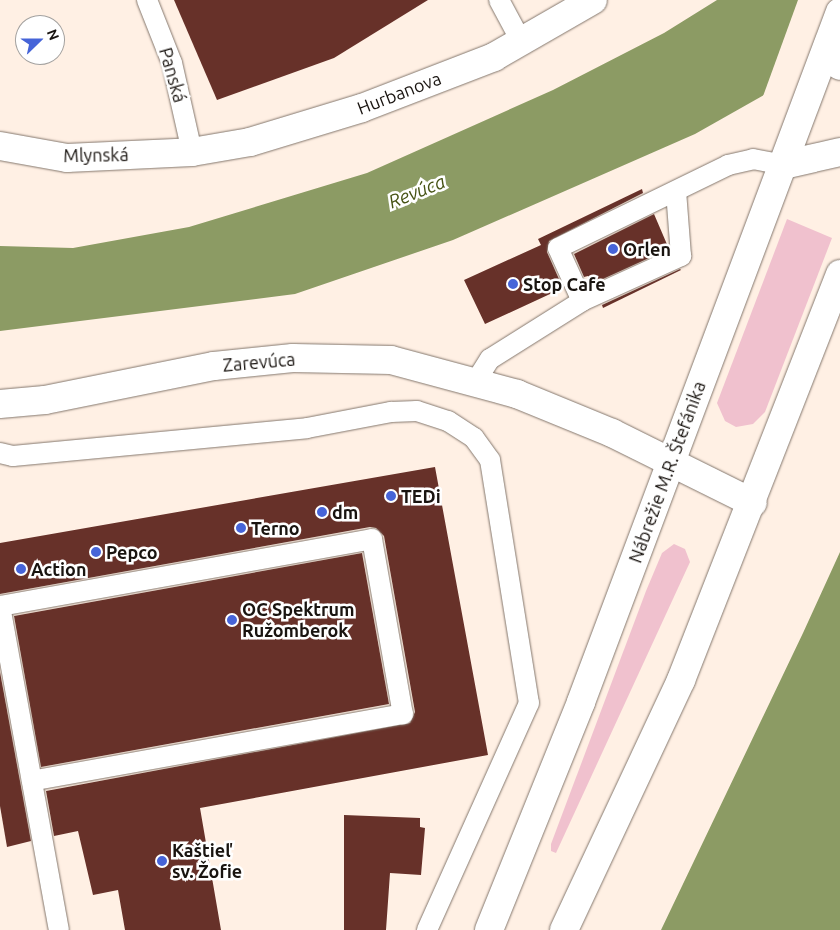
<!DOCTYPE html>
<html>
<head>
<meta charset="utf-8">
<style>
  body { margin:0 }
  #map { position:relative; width:840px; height:930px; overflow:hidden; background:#fff0e4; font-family:Ubuntu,sans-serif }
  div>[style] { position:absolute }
  .green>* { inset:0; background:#f0c1ce }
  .water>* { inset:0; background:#8c9b64 }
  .pier>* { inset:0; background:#fff0e4 }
  .building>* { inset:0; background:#673129 }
  .roads { filter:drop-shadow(0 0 1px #84776d) drop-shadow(0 0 1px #84776d) }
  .service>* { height:20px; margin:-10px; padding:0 10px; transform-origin:10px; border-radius:10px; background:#fff }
  .minor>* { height:28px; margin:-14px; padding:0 14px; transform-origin:14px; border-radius:14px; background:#fff }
  .tertiary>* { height:28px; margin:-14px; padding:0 14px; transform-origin:14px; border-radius:14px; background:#fff }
  .primary>* { height:28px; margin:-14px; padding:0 14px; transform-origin:14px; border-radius:14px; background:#fff }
  .dots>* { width:14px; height:14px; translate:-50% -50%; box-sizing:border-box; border:2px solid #fff; border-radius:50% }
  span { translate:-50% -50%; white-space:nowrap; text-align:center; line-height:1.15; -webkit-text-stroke:5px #fff; paint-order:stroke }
  .street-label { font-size:18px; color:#191410 }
  .poi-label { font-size:18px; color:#191410; font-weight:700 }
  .left { translate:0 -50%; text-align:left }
  .water-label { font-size:19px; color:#455213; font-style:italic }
  .north { position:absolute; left:15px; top:15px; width:50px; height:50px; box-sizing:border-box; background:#fff; border:1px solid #a3a19f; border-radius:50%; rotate:68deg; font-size:14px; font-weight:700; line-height:20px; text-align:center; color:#191410 }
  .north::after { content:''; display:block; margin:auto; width:18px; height:22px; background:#4664d8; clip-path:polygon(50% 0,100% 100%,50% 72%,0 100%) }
</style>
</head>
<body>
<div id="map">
  <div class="green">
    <div style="clip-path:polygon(787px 219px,832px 238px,765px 412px,753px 424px,736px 427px,725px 421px,717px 403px)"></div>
    <div style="clip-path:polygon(674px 544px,685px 549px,690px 562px,556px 853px,551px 851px,551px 844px,646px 591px,662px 553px)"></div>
  </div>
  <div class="water">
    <div style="clip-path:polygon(717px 0,840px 0,840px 52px,695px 134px,453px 240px,295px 294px,0 331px,0 246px,73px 248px,189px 227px,367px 173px,553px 90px,664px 33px)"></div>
    <div style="clip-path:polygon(840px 552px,840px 930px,661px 930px,803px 633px)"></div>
  </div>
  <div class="pier">
    <div style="clip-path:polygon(798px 0,840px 0,840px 55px,762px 99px)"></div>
  </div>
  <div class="building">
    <div style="clip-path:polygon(174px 0,428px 0,334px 58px,217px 100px)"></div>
    <div style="clip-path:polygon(642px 189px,643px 193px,549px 241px,547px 252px,563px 288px,485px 324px,464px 280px,541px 245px,538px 239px)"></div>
    <div style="clip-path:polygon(654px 214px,669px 249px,592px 284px,588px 276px,584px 277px,574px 254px)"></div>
    <div style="clip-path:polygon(681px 270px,603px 308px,602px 305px,680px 269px)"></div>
    <div style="clip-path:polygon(435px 467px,488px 755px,200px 808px,221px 930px,125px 930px,118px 890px,93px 895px,78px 831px,54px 836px,46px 791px,410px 723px,415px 712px,384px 536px,376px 528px,370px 527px,0 594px,0 543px)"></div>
    <div style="clip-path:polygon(362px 553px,389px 704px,41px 767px,14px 616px)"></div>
    <div style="clip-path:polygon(0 672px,31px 841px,7px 847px,0 806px)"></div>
    <div style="clip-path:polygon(344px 815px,420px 818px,420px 827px,425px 828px,421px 875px,390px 873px,386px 930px,344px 930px)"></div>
  </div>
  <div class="roads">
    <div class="service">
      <div style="left:147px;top:0;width:68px;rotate:68.4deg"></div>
      <div style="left:172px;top:63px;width:91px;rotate:77.3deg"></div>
      <div style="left:499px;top:0;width:47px;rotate:61.8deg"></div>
      <div style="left:582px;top:301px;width:109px;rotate:-24.4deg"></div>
      <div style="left:681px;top:256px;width:65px;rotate:-94.4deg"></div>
      <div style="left:476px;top:381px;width:26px;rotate:-58deg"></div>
      <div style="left:490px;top:359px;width:109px;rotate:-32.2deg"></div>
      <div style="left:582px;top:301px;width:58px;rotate:-114.4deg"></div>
      <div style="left:558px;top:248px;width:189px;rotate:-26deg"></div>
      <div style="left:728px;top:165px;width:26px;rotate:-13deg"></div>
      <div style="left:753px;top:159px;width:31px;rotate:11deg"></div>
      <div style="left:0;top:453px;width:13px;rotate:13deg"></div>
      <div style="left:13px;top:456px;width:295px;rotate:-5.4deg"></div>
      <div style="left:307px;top:428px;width:86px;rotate:-10.8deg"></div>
      <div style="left:391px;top:412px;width:26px;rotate:-2deg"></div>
      <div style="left:417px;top:411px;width:33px;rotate:18deg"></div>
      <div style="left:448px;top:421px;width:31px;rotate:33deg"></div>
      <div style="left:474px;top:438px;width:27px;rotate:54deg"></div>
      <div style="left:490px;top:460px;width:246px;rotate:80.9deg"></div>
      <div style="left:529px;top:703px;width:249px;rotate:114.2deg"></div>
      <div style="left:0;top:606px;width:378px;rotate:-10.2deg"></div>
      <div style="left:372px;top:539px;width:178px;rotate:80deg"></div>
      <div style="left:403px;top:714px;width:377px;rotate:169.8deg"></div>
      <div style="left:0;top:606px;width:329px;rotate:79.7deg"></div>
    </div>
    <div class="minor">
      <div style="left:0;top:146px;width:68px;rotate:10.2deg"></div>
      <div style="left:67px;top:158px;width:125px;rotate:-2.7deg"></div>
      <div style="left:192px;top:152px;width:59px;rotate:-9.8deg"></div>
      <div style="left:250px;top:142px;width:117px;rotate:-16.9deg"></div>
      <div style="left:362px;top:108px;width:142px;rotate:-21.1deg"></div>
      <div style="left:494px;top:57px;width:114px;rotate:-29.9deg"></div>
      <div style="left:0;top:404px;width:45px;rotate:-5.1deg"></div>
      <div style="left:45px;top:400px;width:172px;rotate:-11.4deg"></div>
      <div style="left:214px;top:366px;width:79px;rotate:-5.8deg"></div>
      <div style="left:293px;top:358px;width:98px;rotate:1.2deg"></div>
      <div style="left:391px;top:360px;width:131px;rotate:15.1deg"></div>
      <div style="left:517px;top:394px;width:103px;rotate:22.3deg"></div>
      <div style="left:612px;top:433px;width:157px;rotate:26.4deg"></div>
    </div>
    <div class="tertiary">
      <div style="left:828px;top:45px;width:24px;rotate:60deg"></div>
      <div style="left:783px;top:165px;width:58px;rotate:-12.8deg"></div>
    </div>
    <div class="primary">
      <div style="left:489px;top:930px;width:246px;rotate:-68deg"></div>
      <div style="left:581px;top:702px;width:737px;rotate:-69.43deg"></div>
      <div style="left:564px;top:930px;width:276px;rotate:-64.9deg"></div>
      <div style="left:681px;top:680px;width:436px;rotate:-68.6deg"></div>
    </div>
  </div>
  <div class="dots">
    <div style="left:613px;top:249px;background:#4664d8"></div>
    <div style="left:513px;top:284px;background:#4664d8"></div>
    <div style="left:391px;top:496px;background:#4664d8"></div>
    <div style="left:322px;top:512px;background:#4664d8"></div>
    <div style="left:241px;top:528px;background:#4664d8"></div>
    <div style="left:96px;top:552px;background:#4664d8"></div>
    <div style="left:21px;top:569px;background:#4664d8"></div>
    <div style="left:232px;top:620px;background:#4664d8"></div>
    <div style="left:162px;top:861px;background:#4664d8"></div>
  </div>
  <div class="street-label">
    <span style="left:173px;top:75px;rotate:74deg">Panská</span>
    <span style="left:399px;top:93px;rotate:-21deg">Hurbanova</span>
    <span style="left:96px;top:155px;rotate:-1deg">Mlynská</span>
    <span style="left:259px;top:362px;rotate:-5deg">Zarevúca</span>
    <span style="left:667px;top:472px;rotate:-70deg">Nábrežie M.R. Štefánika</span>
  </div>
  <div class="poi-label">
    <span class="left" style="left:623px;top:249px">Orlen</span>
    <span class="left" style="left:523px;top:284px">Stop Cafe</span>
    <span class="left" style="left:401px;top:496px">TEDi</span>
    <span class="left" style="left:332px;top:512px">dm</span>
    <span class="left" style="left:251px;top:528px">Terno</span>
    <span class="left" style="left:106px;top:552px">Pepco</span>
    <span class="left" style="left:31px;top:569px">Action</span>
    <span class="left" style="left:242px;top:620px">OC Spektrum<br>Ružomberok</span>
    <span class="left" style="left:172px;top:861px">Kaštieľ<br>sv. Žofie</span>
  </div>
  <div class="water-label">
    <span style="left:417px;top:192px;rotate:-22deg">Revúca</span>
  </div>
  <div class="north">N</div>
</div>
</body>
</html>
